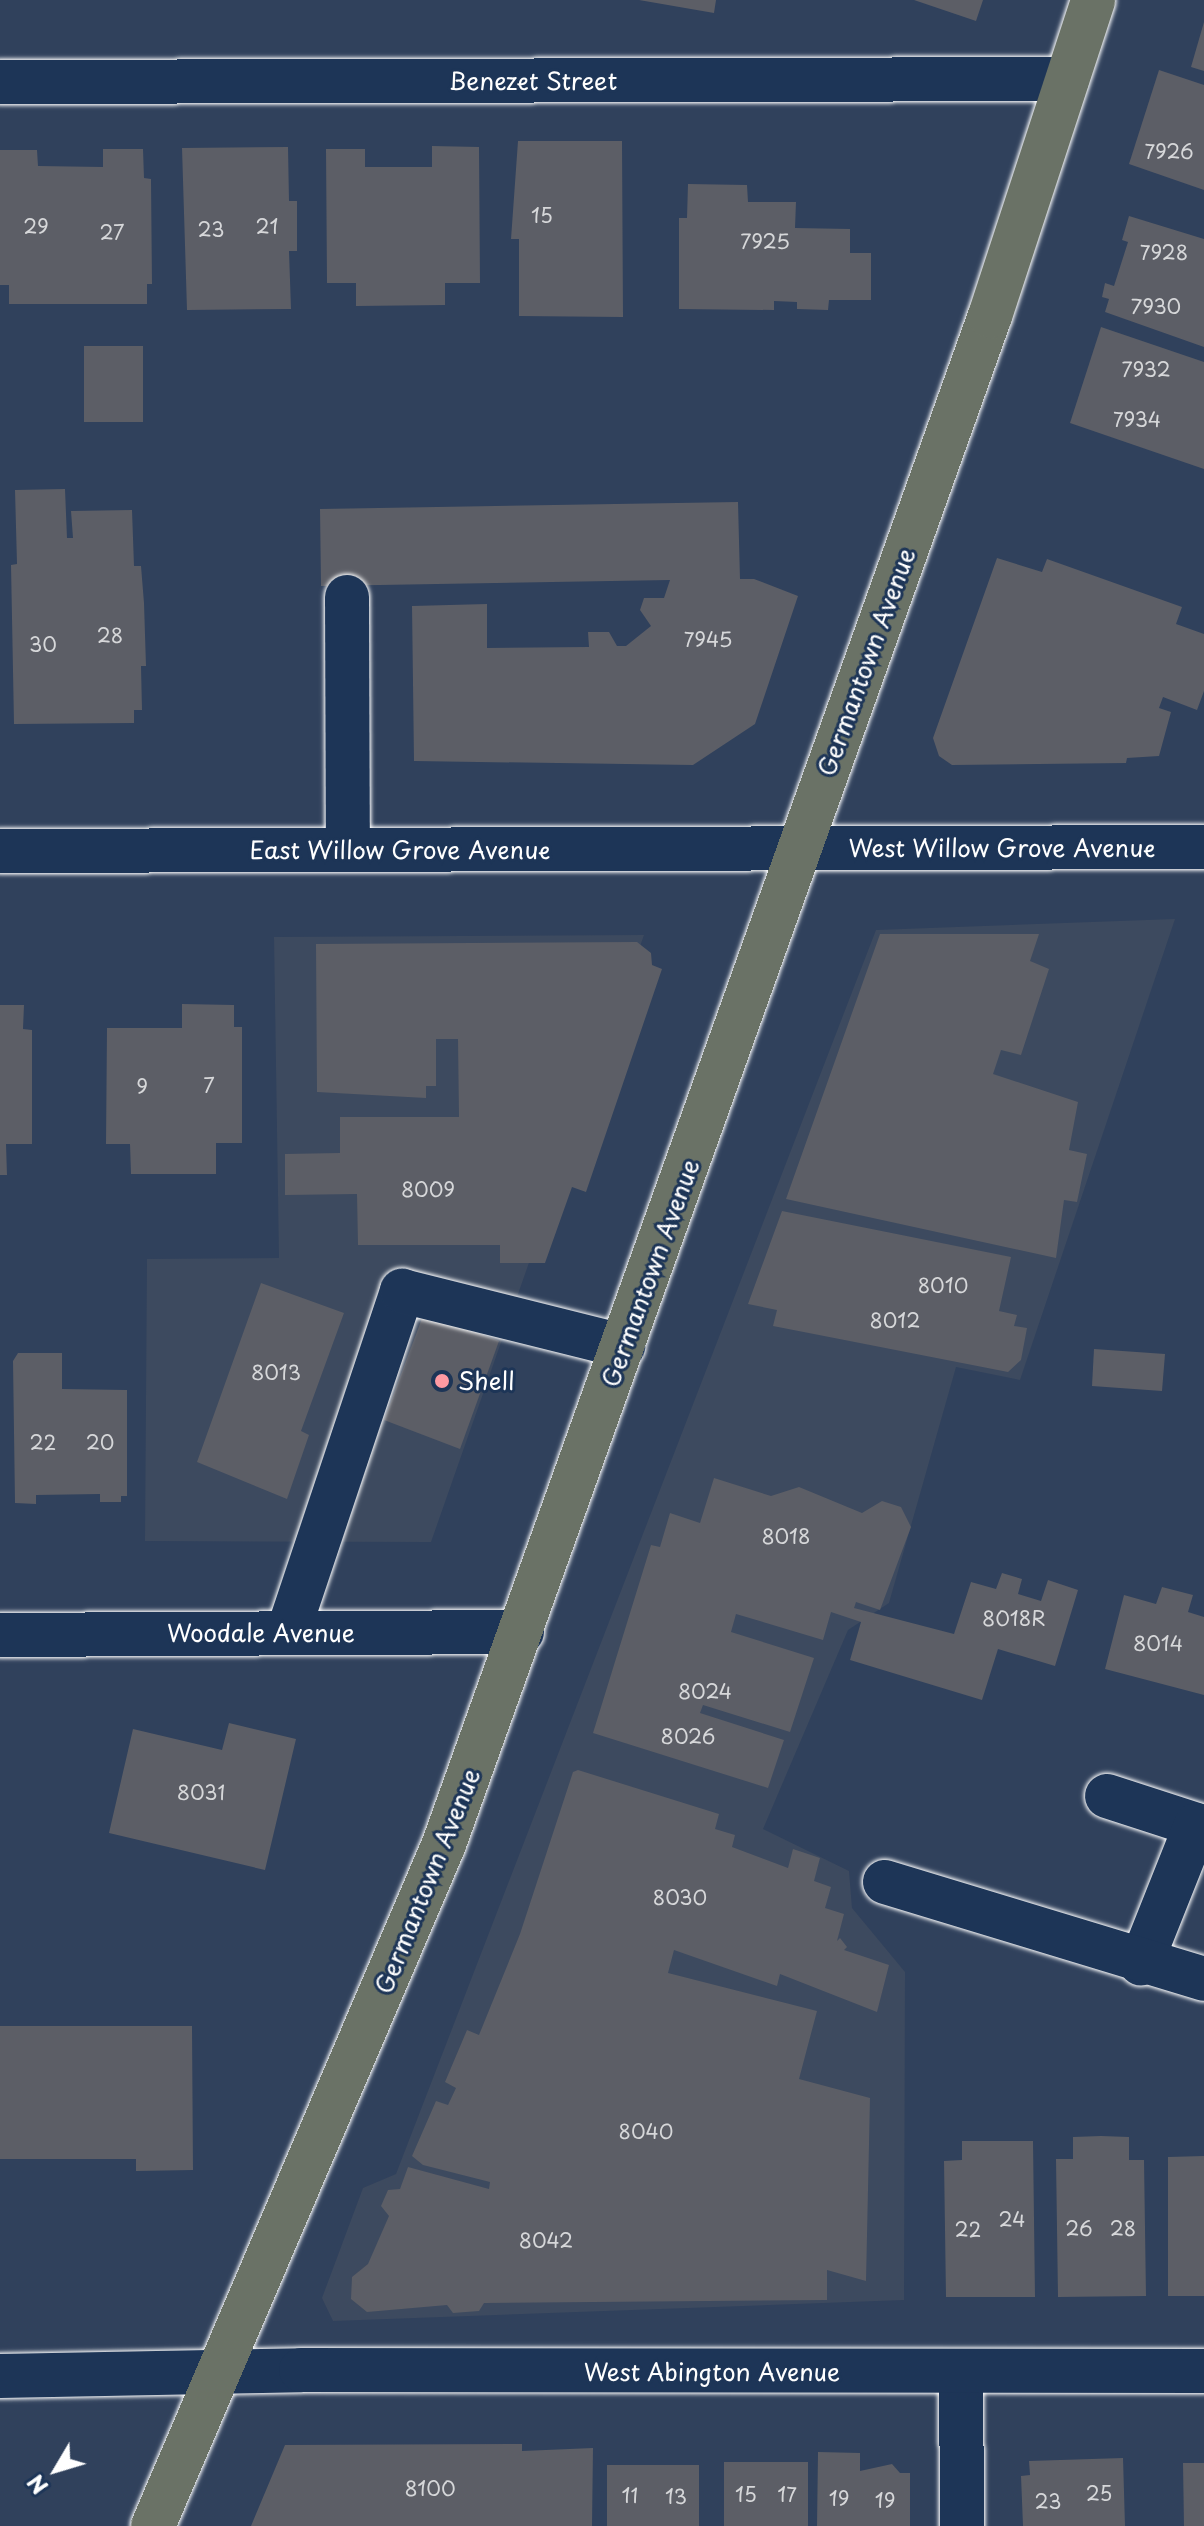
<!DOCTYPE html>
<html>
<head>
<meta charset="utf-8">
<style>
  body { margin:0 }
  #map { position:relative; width:1204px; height:2526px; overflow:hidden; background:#30415c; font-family:"Playpen Sans",sans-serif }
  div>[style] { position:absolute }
  .built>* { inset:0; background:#3d4a5f }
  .building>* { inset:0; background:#5c5e66 }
  .roads { filter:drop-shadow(0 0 2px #fff) drop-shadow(0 0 2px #fff) }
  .minor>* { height:44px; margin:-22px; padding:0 22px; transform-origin:22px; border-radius:22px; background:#1d3557 }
  .major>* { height:44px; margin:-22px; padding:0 22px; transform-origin:22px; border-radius:22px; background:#6a7266 }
  .dots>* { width:22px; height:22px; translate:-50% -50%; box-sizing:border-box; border:4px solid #1d3557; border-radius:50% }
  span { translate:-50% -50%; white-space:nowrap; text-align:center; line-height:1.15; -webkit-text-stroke:6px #1d3557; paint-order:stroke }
  .number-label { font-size:20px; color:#d6d7d9 }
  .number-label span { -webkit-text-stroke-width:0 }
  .street-label { font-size:24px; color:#fff }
  .poi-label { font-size:24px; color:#fff }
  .left { translate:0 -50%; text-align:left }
  .north { position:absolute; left:16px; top:2430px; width:80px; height:80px; -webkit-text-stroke:6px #1d3557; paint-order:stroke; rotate:232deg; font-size:22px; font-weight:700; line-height:32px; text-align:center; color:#fff }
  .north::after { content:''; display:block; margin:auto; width:28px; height:36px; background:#fff; clip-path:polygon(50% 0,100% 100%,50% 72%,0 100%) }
</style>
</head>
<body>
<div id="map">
  <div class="built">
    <div style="clip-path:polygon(1175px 919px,1020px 1380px,956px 1367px,889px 1603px,848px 1630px,763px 1829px,849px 1871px,852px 1908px,905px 1972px,904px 2300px,333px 2321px,322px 2298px,363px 2188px,396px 2174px,876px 930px)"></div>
    <div style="clip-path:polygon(644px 935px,431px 1542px,145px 1541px,147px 1259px,279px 1258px,274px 937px)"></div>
  </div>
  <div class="building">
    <div style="clip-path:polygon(639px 0,716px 0,714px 13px)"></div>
    <div style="clip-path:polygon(914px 0,983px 0,976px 21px)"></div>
    <div style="clip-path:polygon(1204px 22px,1204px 71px,1191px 67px)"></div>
    <div style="clip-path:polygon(1159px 70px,1204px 85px,1204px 190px,1129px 164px)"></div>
    <div style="clip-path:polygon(518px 141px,622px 141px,623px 317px,519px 316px,519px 239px,511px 239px)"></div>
    <div style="clip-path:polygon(432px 146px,479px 147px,480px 283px,445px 283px,445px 305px,356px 306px,356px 283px,327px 283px,326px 149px,365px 149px,365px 167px,432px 167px)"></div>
    <div style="clip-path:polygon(288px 147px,289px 201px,297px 201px,297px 251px,289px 251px,291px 309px,187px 310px,182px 148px)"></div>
    <div style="clip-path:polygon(103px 149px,143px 149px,144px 178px,151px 179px,152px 284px,147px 284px,147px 304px,9px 304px,9px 285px,0 285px,0 150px,37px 150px,38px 166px,103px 167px)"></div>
    <div style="clip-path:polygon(688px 184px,747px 185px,748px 202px,796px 202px,795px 228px,850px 229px,850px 253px,871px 253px,871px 300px,829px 300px,828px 310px,797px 309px,797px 302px,774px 301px,774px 310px,679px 309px,679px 218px,687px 218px)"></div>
    <div style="clip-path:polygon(1129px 216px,1204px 239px,1204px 347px,1105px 312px,1109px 299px,1102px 297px,1105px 283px,1114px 286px,1128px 242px,1122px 240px)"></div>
    <div style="clip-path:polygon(1101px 327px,1204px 362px,1204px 469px,1070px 423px)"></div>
    <div style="clip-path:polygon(84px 346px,143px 346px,143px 422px,84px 422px)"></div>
    <div style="clip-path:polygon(65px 489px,67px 538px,73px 538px,71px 511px,132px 510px,134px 566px,141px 566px,144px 603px,146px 666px,141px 666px,142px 710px,134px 710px,134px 723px,14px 724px,11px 565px,17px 564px,15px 490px)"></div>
    <div style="clip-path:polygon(738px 502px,740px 579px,754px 579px,798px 596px,755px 724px,693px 765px,414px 761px,412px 606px,487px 604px,487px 648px,589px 647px,588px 632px,609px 632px,617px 646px,626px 646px,651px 626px,640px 610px,644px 598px,664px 598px,670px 580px,321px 586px,320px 509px)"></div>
    <div style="clip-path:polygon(997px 558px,1042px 572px,1047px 559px,1182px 607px,1176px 624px,1204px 634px,1204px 691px,1197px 710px,1163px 697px,1159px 708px,1171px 712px,1159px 756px,1127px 758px,1126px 763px,952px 765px,939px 756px,933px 738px)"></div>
    <div style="clip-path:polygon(880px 934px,1039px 934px,1030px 961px,1049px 969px,1021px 1055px,1001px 1050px,993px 1074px,1078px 1102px,1069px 1150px,1087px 1154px,1077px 1202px,1064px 1200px,1056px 1258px,786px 1199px)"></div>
    <div style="clip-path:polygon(637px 942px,651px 953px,652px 965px,662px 969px,586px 1192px,572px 1187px,545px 1263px,500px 1263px,500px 1245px,358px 1245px,357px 1194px,285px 1195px,285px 1154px,340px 1153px,340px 1117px,459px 1117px,458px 1039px,436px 1039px,436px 1086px,426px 1086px,426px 1098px,317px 1092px,316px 944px)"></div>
    <div style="clip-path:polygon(182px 1004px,234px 1005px,234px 1027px,242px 1027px,242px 1143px,216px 1143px,216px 1174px,131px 1174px,130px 1144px,106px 1144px,107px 1028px,182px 1028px)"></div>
    <div style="clip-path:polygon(0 1005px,24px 1005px,23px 1029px,32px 1030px,32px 1144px,6px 1144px,7px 1175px,0 1175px)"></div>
    <div style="clip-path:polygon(782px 1211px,1011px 1257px,999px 1311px,1017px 1315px,1014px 1326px,1027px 1328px,1021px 1360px,1008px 1372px,773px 1326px,777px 1310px,748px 1304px)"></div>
    <div style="clip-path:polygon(261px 1283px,344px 1313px,301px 1431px,309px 1435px,287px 1499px,197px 1462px)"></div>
    <div style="clip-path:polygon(424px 1313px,499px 1341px,460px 1449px,384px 1420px)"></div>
    <div style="clip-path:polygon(1094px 1349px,1165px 1354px,1162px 1391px,1092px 1386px)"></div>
    <div style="clip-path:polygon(18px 1353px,62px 1353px,62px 1389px,127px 1390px,127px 1496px,121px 1496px,121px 1502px,100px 1502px,100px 1494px,36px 1495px,36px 1504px,15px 1503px,13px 1361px)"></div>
    <div style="clip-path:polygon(714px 1478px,771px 1496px,799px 1487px,862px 1513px,882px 1501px,901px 1507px,911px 1527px,880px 1610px,856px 1602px,854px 1608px,954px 1634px,971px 1582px,996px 1589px,1002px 1573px,1022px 1579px,1018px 1594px,1041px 1601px,1048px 1580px,1078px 1590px,1055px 1666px,998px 1649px,982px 1700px,850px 1660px,861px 1622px,831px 1612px,823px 1640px,736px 1614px,731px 1632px,814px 1658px,790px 1732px,703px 1705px,700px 1713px,784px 1740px,768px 1788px,593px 1733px,651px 1545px,660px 1547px,670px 1513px,700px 1523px)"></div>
    <div style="clip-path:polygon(1162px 1587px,1193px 1595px,1188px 1612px,1204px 1617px,1204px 1695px,1105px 1669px,1124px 1595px,1156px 1604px)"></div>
    <div style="clip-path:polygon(229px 1723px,296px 1739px,265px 1870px,109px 1833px,133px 1729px,222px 1750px)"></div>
    <div style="clip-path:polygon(578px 1770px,719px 1814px,715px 1829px,735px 1835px,732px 1847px,788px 1868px,793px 1849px,820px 1858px,814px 1881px,831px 1887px,825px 1908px,844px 1914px,837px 1941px,840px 1938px,847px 1947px,844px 1950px,889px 1965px,877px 2012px,780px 1974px,777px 1986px,674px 1950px,668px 1973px,817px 2011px,799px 2079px,870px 2098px,866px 2281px,827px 2270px,827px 2300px,484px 2303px,479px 2311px,453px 2313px,447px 2305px,367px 2312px,351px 2299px,352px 2277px,368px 2264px,389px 2216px,381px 2206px,388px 2190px,400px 2189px,408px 2167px,489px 2189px,490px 2182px,423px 2165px,412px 2156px,436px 2101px,448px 2105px,456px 2088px,445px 2082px,467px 2030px,479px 2035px,520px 1934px,573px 1772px)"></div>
    <div style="clip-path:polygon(0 2026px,192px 2026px,193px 2170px,136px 2171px,136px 2159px,0 2159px)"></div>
    <div style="clip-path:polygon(1101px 2136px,1129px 2137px,1129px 2160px,1144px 2160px,1146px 2296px,1058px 2297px,1056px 2159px,1073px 2159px,1073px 2137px)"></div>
    <div style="clip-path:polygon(962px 2141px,1033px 2141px,1035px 2297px,946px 2297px,944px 2161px,962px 2160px)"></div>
    <div style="clip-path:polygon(1204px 2156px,1204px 2296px,1168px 2296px,1168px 2157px)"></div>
    <div style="clip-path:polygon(522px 2444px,522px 2451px,593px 2448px,592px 2526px,251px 2526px,285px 2445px)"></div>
    <div style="clip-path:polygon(818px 2452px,860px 2453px,860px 2471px,892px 2464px,900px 2473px,910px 2473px,910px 2526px,817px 2526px)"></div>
    <div style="clip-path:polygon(1123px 2458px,1125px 2526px,1023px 2526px,1021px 2476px,1030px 2475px,1029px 2461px)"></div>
    <div style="clip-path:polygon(724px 2462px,808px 2462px,808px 2526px,724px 2526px)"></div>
    <div style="clip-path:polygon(1183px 2463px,1204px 2463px,1204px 2526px,1184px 2526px)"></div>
    <div style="clip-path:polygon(607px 2465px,699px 2465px,699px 2526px,607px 2526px)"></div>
  </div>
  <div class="roads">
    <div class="minor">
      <div style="left:0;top:82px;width:1067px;rotate:-0.16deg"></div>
      <div style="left:347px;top:597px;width:252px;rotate:89.8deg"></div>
      <div style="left:0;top:851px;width:1204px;rotate:-0.19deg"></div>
      <div style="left:288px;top:1632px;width:360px;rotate:-71.5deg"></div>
      <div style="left:402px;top:1291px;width:228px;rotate:14deg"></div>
      <div style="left:0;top:1635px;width:522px;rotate:-0.33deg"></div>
      <div style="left:1107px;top:1796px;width:94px;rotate:18deg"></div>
      <div style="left:1196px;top:1825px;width:149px;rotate:111.7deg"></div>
      <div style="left:885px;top:1882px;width:333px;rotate:16.9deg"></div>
      <div style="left:961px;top:2373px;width:153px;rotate:89.6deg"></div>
      <div style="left:0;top:2376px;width:301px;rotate:-1.1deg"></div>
      <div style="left:301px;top:2370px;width:903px;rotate:0.06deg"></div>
    </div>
    <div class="major">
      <div style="left:153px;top:2526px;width:741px;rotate:-66.89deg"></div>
      <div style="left:444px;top:1844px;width:1623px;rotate:-70.34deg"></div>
      <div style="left:990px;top:316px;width:332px;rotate:-71.9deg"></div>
    </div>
  </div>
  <div class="dots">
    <div style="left:442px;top:1381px;background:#ff9aa2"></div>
  </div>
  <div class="number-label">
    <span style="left:1169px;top:151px">7926</span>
    <span style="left:542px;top:215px">15</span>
    <span style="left:36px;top:226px">29</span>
    <span style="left:267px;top:226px">21</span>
    <span style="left:211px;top:229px">23</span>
    <span style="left:112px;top:232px">27</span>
    <span style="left:765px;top:241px">7925</span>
    <span style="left:1164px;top:252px">7928</span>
    <span style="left:1156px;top:306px">7930</span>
    <span style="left:1146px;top:369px">7932</span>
    <span style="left:1137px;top:419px">7934</span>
    <span style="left:110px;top:635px">28</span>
    <span style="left:708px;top:639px">7945</span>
    <span style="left:43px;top:644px">30</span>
    <span style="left:209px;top:1085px">7</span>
    <span style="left:142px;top:1086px">9</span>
    <span style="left:428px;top:1189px">8009</span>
    <span style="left:943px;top:1285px">8010</span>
    <span style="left:895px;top:1320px">8012</span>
    <span style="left:276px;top:1372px">8013</span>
    <span style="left:43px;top:1442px">22</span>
    <span style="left:100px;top:1442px">20</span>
    <span style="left:786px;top:1536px">8018</span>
    <span style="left:1014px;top:1618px">8018R</span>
    <span style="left:1158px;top:1643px">8014</span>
    <span style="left:705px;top:1691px">8024</span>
    <span style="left:688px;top:1736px">8026</span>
    <span style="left:201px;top:1792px">8031</span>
    <span style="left:680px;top:1897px">8030</span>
    <span style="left:646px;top:2131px">8040</span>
    <span style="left:1012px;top:2219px">24</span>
    <span style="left:1079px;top:2228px">26</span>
    <span style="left:1123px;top:2228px">28</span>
    <span style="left:968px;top:2229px">22</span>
    <span style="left:546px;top:2240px">8042</span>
    <span style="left:430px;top:2488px">8100</span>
    <span style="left:1099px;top:2493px">25</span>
    <span style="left:746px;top:2494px">15</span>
    <span style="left:787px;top:2494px">17</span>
    <span style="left:630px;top:2495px">11</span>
    <span style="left:676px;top:2496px">13</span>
    <span style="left:839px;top:2498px">19</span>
    <span style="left:885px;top:2500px">19</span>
    <span style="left:1048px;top:2501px">23</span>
  </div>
  <div class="street-label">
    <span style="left:533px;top:81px">Benezet Street</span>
    <span style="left:866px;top:662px;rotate:-70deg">Germantown Avenue</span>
    <span style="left:1002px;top:848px">West Willow Grove Avenue</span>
    <span style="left:400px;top:850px">East Willow Grove Avenue</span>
    <span style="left:650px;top:1273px;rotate:-70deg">Germantown Avenue</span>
    <span style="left:261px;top:1633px">Woodale Avenue</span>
    <span style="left:427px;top:1881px;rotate:-68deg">Germantown Avenue</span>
    <span style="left:712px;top:2372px">West Abington Avenue</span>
  </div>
  <div class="poi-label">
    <span class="left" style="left:458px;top:1381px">Shell</span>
  </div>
  <div class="north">N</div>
</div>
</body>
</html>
